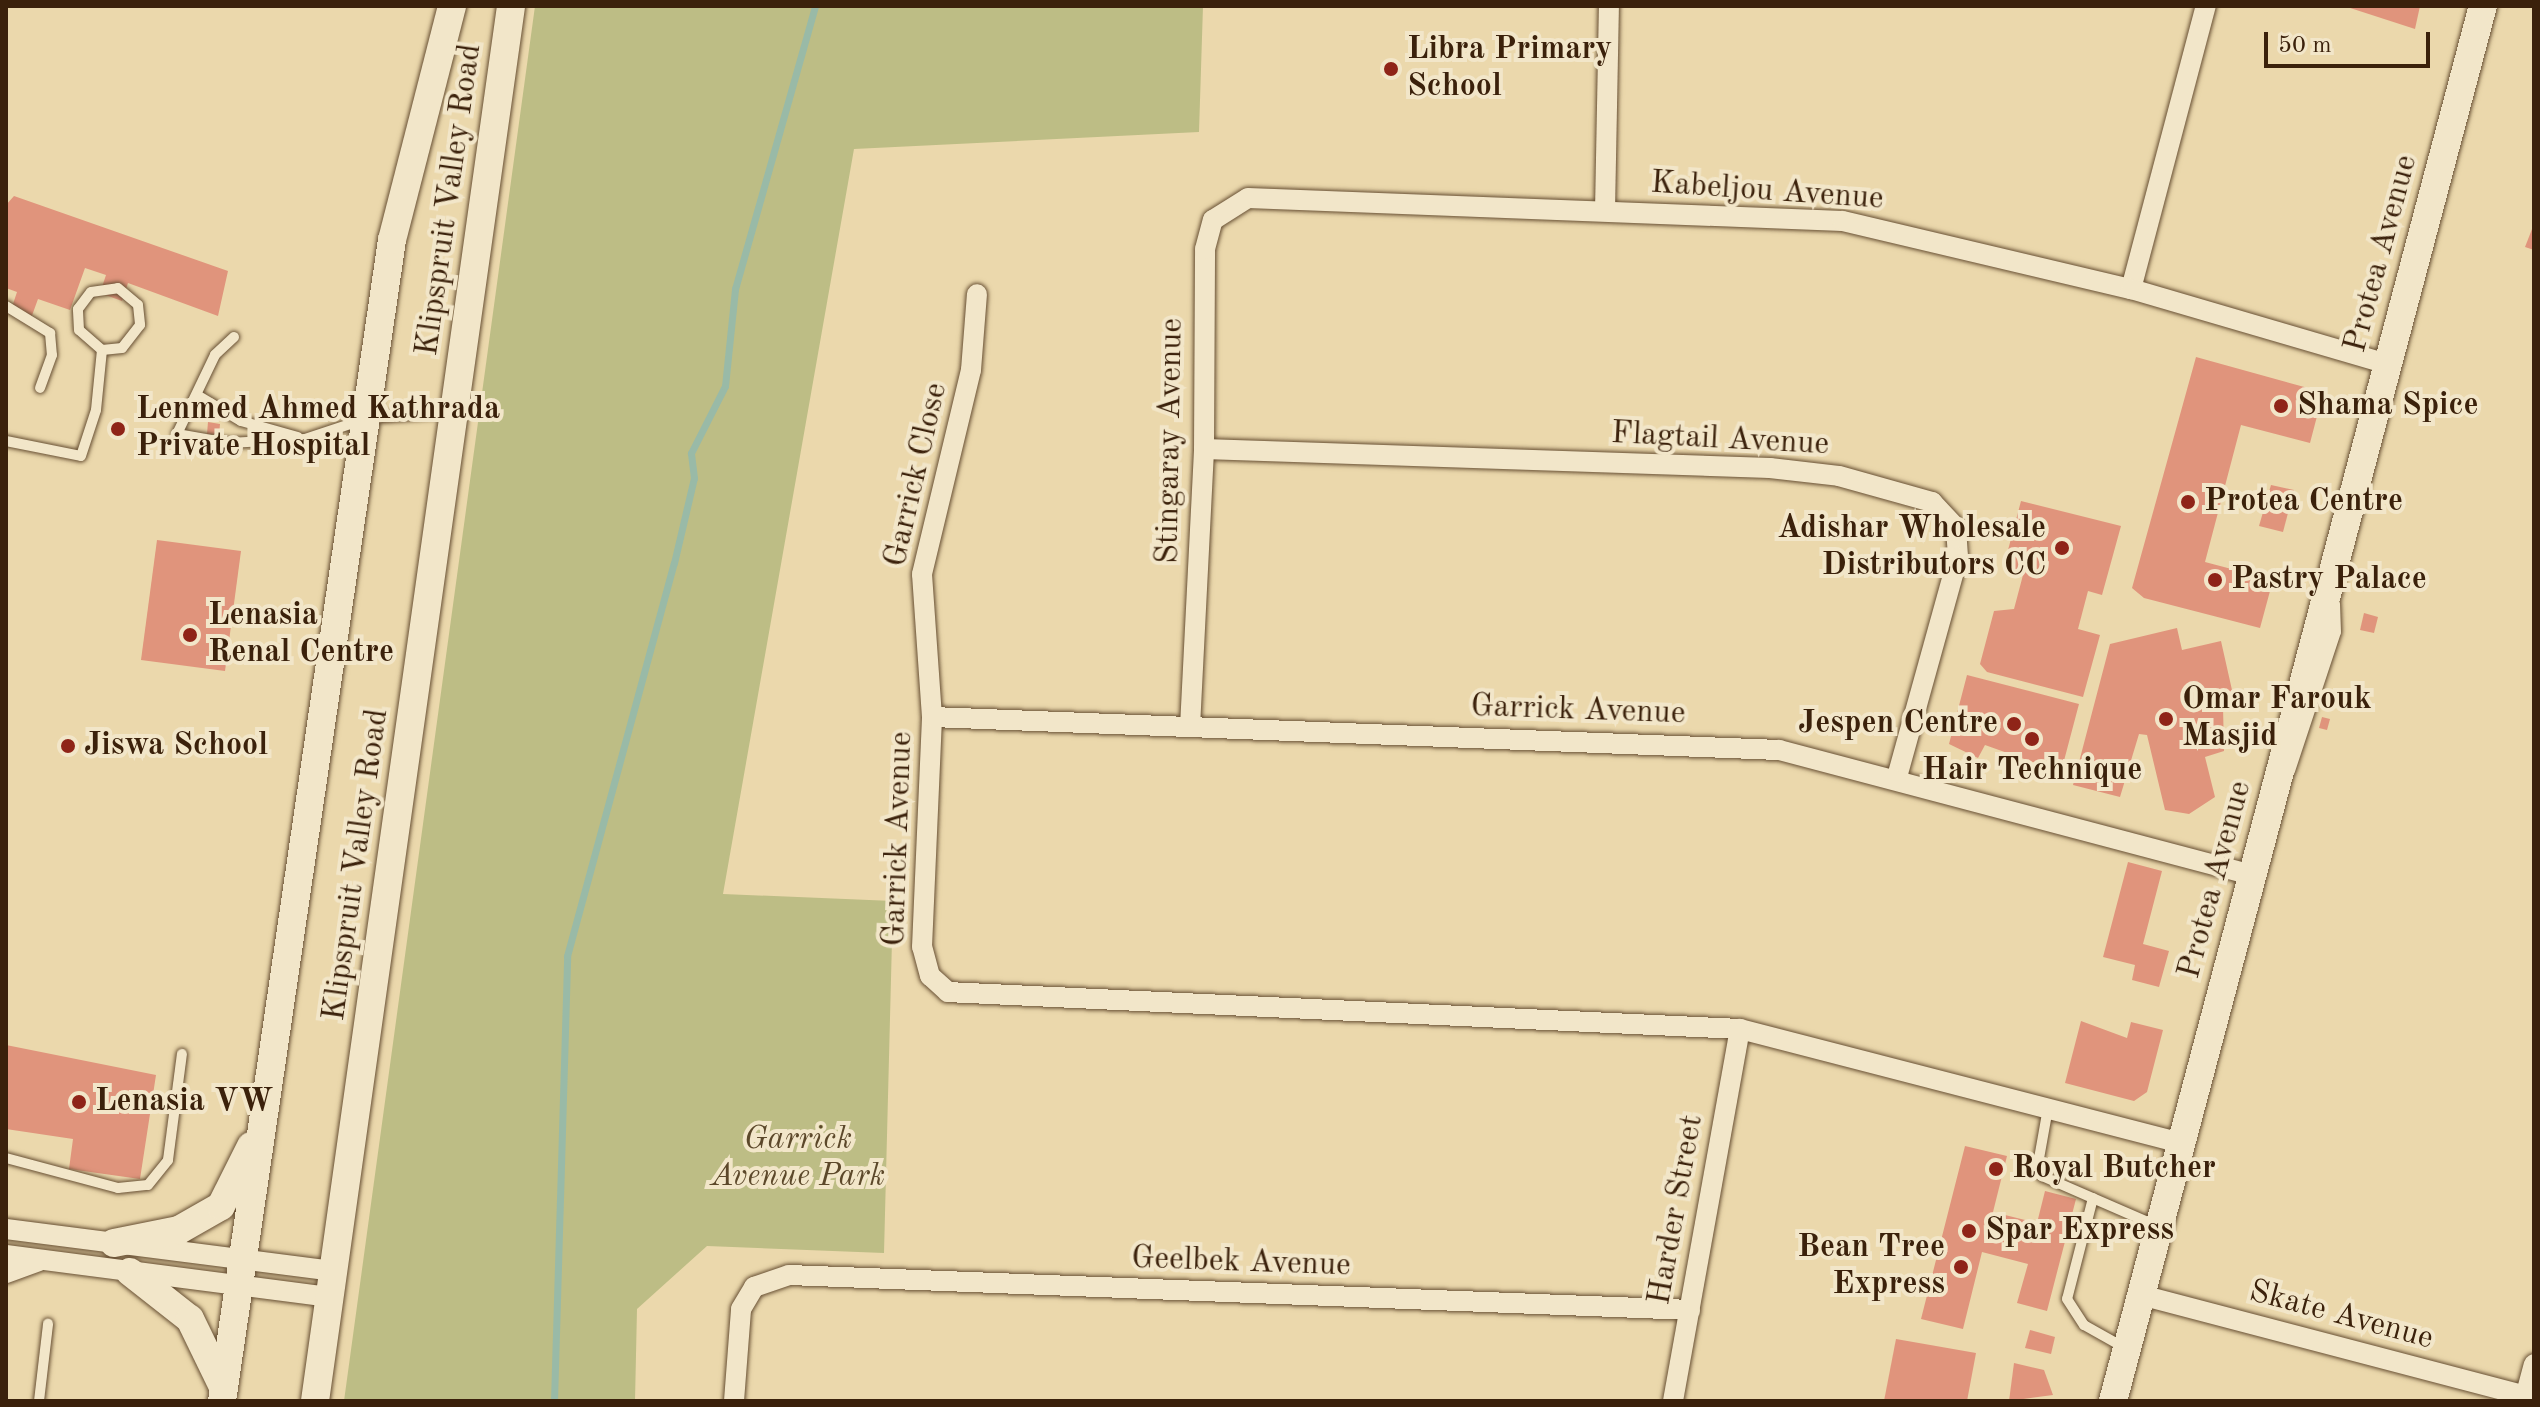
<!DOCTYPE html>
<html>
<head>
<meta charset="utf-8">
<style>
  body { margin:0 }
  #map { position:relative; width:2540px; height:1407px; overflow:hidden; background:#ebd8ac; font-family:"Old Standard TT",serif }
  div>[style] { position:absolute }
  .green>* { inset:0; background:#bdbd85 }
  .stream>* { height:7px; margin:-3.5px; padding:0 3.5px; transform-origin:3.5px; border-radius:3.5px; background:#99baa7 }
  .building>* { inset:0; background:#e0947c }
  .roads { filter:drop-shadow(0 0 2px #674f33) drop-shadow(0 0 2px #674f33) }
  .lane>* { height:10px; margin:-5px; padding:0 5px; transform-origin:5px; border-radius:5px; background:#f2e6c9 }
  .street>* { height:20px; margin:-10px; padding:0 10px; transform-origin:10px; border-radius:10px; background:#f2e6c9 }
  .secondary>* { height:28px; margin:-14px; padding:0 14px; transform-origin:14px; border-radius:14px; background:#f2e6c9 }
  .dots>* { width:22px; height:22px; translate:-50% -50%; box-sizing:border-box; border:4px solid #f2e6c9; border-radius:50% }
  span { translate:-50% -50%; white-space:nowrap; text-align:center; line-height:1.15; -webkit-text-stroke:8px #f2e6c9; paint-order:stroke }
  .poi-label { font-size:32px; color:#3b210b; font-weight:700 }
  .left { translate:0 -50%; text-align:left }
  .right { translate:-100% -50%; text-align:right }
  .street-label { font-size:32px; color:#3b210b }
  .park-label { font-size:32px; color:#5c482a; font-style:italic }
  .frame { position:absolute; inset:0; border:8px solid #3b210b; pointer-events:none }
  .scale { position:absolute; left:2264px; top:32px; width:166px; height:36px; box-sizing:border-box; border:4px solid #3b210b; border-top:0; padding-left:10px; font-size:24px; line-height:28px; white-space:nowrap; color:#3b210b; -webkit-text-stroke:6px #f2e6c9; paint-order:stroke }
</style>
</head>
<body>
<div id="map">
  <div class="green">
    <div style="clip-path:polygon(535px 6px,1203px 6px,1199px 132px,854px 149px,723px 894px,893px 901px,884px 1253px,707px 1246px,637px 1309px,635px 1401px,344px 1401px)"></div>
  </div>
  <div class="stream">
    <div style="left:554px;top:1401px;width:445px;rotate:-88.3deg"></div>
    <div style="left:567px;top:956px;width:407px;rotate:-74.8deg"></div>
    <div style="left:674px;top:563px;width:87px;rotate:-76.8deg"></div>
    <div style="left:694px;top:478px;width:25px;rotate:-97deg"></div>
    <div style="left:691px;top:453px;width:75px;rotate:-63.1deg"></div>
    <div style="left:725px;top:386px;width:98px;rotate:-84.1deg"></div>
    <div style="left:735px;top:289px;width:294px;rotate:-74.2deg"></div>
  </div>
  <div class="building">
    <div style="clip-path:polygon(2344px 6px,2420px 6px,2415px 29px)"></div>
    <div style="clip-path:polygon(14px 196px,228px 271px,218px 316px,128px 283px,122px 301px,100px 293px,106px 275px,85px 268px,70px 310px,38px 299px,30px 321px,10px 313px,17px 292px,6px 288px,6px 205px)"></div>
    <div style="clip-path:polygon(2534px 224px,2534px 250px,2525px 247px)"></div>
    <div style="clip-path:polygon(2196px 357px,2308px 388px,2321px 401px,2310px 443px,2241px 425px,2205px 562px,2273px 580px,2260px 628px,2144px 598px,2132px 588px)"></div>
    <div style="clip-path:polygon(208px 422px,220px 424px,219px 435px,207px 434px)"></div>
    <div style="clip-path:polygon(2271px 485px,2294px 490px,2283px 532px,2259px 526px)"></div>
    <div style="clip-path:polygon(2021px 501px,2121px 526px,2102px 595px,2088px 591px,2078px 629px,2100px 635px,2083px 697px,1987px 672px,1980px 664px,1994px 611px,2014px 609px,2023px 575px,2003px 569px)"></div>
    <div style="clip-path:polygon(157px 540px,241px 551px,225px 671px,141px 660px)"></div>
    <div style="clip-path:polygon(2364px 613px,2378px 617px,2374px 633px,2360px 630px)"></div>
    <div style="clip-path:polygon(2177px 628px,2182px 650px,2221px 641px,2232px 690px,2223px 706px,2224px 751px,2205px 757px,2215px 797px,2189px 814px,2165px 810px,2147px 735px,2139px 734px,2120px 797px,2073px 785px,2110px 644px)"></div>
    <div style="clip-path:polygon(1967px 675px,2079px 704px,2061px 772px,1985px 745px,1978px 758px,1949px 744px)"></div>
    <div style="clip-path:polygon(2322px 717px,2330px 719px,2327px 730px,2319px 728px)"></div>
    <div style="clip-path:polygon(2128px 862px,2162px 871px,2143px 944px,2169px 951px,2159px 987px,2132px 980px,2135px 965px,2103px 957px)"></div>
    <div style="clip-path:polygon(2081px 1021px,2127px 1038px,2131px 1022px,2163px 1030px,2147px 1092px,2134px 1101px,2065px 1083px)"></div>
    <div style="clip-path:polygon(6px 1045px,156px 1075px,140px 1179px,69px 1169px,73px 1139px,6px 1129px)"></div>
    <div style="clip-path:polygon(1965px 1146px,2007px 1156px,1993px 1212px,2037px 1223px,2045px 1191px,2076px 1199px,2047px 1311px,2017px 1303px,2028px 1264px,1982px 1252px,1963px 1329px,1921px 1319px)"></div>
    <div style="clip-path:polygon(2030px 1330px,2055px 1337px,2051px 1354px,2025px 1348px)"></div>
    <div style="clip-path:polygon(1896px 1339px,1976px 1353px,1967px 1401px,1884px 1401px)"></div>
    <div style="clip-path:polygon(2014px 1363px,2044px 1370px,2053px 1395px,2009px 1401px)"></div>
  </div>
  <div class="roads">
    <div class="lane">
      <div style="left:6px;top:306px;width:52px;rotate:31.5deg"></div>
      <div style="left:50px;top:333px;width:22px;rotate:85deg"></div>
      <div style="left:52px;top:355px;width:35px;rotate:110deg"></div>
      <div style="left:234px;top:337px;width:26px;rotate:137deg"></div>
      <div style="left:215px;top:355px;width:88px;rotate:115.7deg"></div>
      <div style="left:177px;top:434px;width:52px;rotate:10deg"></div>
      <div style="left:228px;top:443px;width:77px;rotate:-3deg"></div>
      <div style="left:305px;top:439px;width:66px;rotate:-18.4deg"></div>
      <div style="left:368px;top:418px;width:84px;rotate:-4.1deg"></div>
      <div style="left:197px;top:395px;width:51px;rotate:30.6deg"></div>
      <div style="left:241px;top:421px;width:59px;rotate:15.7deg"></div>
      <div style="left:6px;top:441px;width:76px;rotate:11.3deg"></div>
      <div style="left:81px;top:456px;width:48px;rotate:-71.9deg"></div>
      <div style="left:96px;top:410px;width:60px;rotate:-84.3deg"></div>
      <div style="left:102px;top:350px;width:30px;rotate:-139deg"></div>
      <div style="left:79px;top:330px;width:21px;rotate:-93deg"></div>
      <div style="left:78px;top:309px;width:21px;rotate:-53deg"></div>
      <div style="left:91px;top:292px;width:27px;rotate:-8deg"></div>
      <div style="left:118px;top:288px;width:26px;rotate:40deg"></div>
      <div style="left:138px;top:305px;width:20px;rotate:84deg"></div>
      <div style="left:140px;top:325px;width:29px;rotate:128deg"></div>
      <div style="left:122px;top:348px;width:20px;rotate:174deg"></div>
      <div style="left:2290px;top:771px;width:146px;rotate:-71.7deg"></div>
      <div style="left:2336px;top:632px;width:28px;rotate:-92deg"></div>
      <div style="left:2048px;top:1108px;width:57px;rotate:100.1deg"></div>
      <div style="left:2038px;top:1164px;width:13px;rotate:72deg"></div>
      <div style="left:2042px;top:1176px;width:125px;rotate:23.5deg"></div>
      <div style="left:6px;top:1158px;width:116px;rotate:15deg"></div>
      <div style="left:118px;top:1188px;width:30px;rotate:-6deg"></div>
      <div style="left:148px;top:1185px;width:32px;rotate:-51deg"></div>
      <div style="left:168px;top:1160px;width:107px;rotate:-82.5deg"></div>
      <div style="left:2093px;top:1198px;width:104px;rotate:104.4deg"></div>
      <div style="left:2067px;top:1299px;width:31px;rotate:57deg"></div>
      <div style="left:2084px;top:1325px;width:47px;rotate:29.3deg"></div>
      <div style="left:39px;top:1401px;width:78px;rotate:-83.3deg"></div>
    </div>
    <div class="street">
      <div style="left:1605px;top:211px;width:205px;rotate:-88.9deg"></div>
      <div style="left:2131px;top:289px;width:293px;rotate:-75.2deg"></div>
      <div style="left:1204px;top:449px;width:566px;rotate:1.92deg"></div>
      <div style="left:1770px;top:468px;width:69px;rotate:6.6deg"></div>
      <div style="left:1839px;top:476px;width:97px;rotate:15.6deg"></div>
      <div style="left:1932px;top:502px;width:35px;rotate:47deg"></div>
      <div style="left:1956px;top:528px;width:29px;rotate:86deg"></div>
      <div style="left:1958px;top:557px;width:231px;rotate:105.5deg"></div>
      <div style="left:932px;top:717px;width:143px;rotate:-94deg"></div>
      <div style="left:922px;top:574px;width:210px;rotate:-76.5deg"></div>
      <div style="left:971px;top:370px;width:76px;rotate:-85.5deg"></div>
      <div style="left:1190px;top:727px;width:278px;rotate:-87.1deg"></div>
      <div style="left:1204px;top:449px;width:200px;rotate:-89.7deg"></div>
      <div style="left:1205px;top:249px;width:30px;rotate:-75deg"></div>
      <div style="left:1213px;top:220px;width:41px;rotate:-32.2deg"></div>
      <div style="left:1248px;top:198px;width:595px;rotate:2.21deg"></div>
      <div style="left:1843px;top:221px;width:296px;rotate:13.3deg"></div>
      <div style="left:2131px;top:289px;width:267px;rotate:16.3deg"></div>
      <div style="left:2181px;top:1143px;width:455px;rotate:-165.5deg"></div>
      <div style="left:1740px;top:1029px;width:793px;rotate:-177.33deg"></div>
      <div style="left:948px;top:992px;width:24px;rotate:-138deg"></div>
      <div style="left:930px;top:976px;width:30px;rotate:-105deg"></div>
      <div style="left:922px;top:947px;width:230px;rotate:-87.5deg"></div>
      <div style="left:932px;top:717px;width:848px;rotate:2.23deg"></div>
      <div style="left:1779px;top:750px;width:490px;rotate:14.8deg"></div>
      <div style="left:6px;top:1229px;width:331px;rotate:7.3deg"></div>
      <div style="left:6px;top:1255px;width:327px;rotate:7.4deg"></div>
      <div style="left:6px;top:1273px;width:35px;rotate:-20deg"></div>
      <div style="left:2141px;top:1295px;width:397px;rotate:14.7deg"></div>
      <div style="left:734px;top:1401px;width:92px;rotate:-85.6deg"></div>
      <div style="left:741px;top:1309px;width:26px;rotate:-59deg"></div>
      <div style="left:754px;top:1287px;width:37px;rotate:-19deg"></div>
      <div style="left:789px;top:1275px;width:902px;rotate:2.22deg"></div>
      <div style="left:1673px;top:1401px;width:378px;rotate:-79.8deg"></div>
      <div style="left:2524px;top:1401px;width:38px;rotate:-75deg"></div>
    </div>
    <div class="secondary">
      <div style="left:114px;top:1243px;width:66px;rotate:-11.3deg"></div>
      <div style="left:179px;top:1230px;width:48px;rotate:-29.7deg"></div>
      <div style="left:221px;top:1206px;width:67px;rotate:-63.4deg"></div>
      <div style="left:130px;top:1272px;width:76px;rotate:38.1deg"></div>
      <div style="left:190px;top:1319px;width:76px;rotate:64.1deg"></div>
      <div style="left:222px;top:1401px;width:1173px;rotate:-81.67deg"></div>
      <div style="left:392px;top:240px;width:242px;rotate:-75.6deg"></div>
      <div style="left:315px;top:1401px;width:1409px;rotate:-82deg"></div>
      <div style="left:2113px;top:1401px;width:1443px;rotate:-75.15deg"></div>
    </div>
  </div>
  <div class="dots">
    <div style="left:1391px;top:69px;background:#8f2418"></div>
    <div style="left:2281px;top:406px;background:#8f2418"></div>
    <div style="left:118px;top:429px;background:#8f2418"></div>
    <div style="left:2188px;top:502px;background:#8f2418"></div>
    <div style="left:2062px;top:548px;background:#8f2418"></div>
    <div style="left:2215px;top:580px;background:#8f2418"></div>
    <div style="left:190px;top:635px;background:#8f2418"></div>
    <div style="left:2166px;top:719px;background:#8f2418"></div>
    <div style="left:2014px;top:724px;background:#8f2418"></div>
    <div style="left:2032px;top:739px;background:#8f2418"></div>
    <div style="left:68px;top:746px;background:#8f2418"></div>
    <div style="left:79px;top:1102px;background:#8f2418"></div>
    <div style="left:1996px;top:1169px;background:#8f2418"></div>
    <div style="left:1969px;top:1231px;background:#8f2418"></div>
    <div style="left:1961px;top:1267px;background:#8f2418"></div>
  </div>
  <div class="poi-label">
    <span class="left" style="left:1407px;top:69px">Libra Primary<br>School</span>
    <span class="left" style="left:2297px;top:406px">Shama Spice</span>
    <span class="left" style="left:136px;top:429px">Lenmed Ahmed Kathrada<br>Private Hospital</span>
    <span class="left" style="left:2204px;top:502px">Protea Centre</span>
    <span class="right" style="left:2046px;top:548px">Adishar Wholesale<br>Distributors CC</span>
    <span class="left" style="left:2231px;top:580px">Pastry Palace</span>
    <span class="left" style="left:208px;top:635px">Lenasia<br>Renal Centre</span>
    <span class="left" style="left:2182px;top:719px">Omar Farouk<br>Masjid</span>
    <span class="right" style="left:1998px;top:724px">Jespen Centre</span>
    <span class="left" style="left:84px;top:746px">Jiswa School</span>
    <span style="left:2032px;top:771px">Hair Technique</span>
    <span class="left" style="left:95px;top:1102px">Lenasia VW</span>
    <span class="left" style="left:2012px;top:1169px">Royal Butcher</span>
    <span class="left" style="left:1985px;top:1231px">Spar Express</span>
    <span class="right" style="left:1945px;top:1267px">Bean Tree<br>Express</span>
  </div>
  <div class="street-label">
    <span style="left:1767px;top:192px;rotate:4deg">Kabeljou Avenue</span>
    <span style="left:450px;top:200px;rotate:-82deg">Klipspruit Valley Road</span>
    <span style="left:2382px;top:254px;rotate:-75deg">Protea Avenue</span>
    <span style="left:1720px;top:440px;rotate:3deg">Flagtail Avenue</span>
    <span style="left:1171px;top:441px;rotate:-89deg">Stingaray Avenue</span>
    <span style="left:917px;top:475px;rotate:-77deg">Garrick Close</span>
    <span style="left:1578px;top:711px;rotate:2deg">Garrick Avenue</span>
    <span style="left:899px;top:839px;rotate:-88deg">Garrick Avenue</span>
    <span style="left:357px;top:865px;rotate:-82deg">Klipspruit Valley Road</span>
    <span style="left:2216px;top:880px;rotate:-75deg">Protea Avenue</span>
    <span style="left:1677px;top:1210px;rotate:-80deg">Harder Street</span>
    <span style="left:1241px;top:1263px;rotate:2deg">Geelbek Avenue</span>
    <span style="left:2341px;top:1316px;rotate:15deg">Skate Avenue</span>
  </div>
  <div class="park-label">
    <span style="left:798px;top:1159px">Garrick<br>Avenue Park</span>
  </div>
  <div class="frame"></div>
  <div class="scale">50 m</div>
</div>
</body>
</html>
